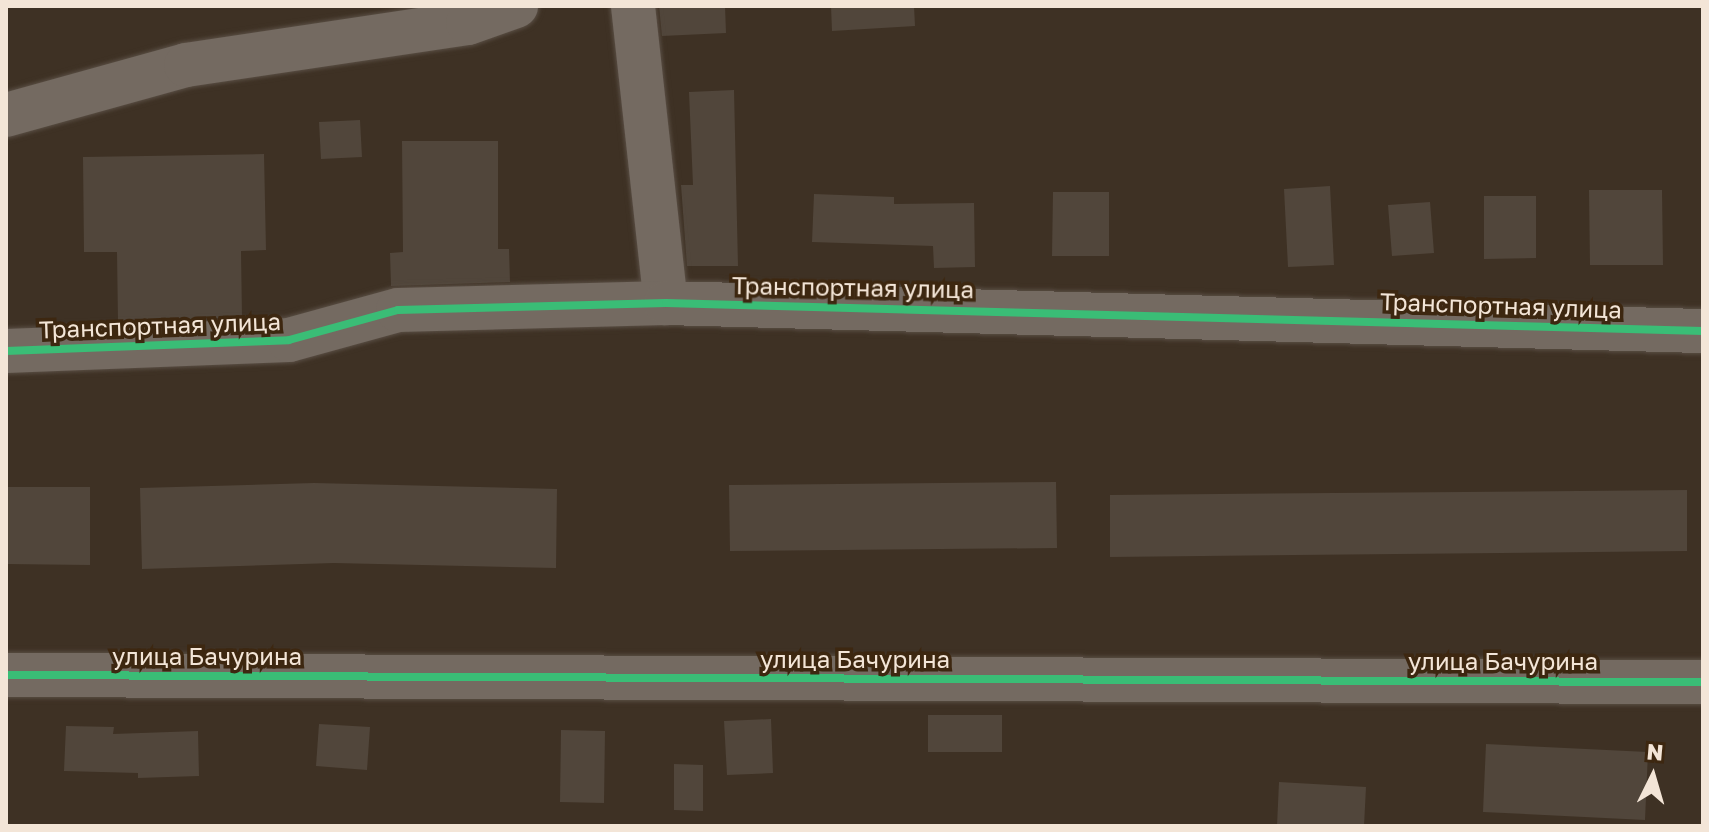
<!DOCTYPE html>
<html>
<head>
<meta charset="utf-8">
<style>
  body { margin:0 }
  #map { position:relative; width:1709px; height:832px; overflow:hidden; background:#3e3124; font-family:"Golos Text",sans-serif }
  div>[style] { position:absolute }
  .building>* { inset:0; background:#51463b }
  .roads { filter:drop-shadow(0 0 2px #594e44) drop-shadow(0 0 2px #594e44) }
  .minor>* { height:44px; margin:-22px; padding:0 22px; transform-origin:22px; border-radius:22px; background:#746a61 }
  .cycleway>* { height:8px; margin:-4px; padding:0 4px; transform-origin:4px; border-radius:4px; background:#3abd76 }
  span { translate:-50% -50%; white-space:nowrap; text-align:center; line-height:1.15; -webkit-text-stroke:7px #3d2710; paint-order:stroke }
  .street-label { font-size:24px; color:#f3e5d7 }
  .frame { position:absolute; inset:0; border:8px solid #f3e5d7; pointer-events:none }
  .north { position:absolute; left:1613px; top:736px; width:80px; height:80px; -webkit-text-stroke:6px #3d2710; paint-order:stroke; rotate:5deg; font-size:22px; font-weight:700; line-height:32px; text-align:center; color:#f3e5d7 }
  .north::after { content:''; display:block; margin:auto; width:28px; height:36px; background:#f3e5d7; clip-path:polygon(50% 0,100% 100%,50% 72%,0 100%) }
</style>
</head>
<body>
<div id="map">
  <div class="building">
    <div style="clip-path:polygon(659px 6px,725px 6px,726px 33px,662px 36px)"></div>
    <div style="clip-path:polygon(831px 6px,914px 6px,915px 26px,832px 31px)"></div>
    <div style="clip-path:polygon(734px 90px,738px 266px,687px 266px,681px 185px,693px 185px,689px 92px)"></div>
    <div style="clip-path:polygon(360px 120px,362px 157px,321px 159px,319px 122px)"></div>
    <div style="clip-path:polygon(402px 141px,498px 141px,498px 249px,509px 249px,510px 282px,391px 286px,390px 253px,403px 252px)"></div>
    <div style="clip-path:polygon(264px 154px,266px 250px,241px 251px,242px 317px,118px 322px,117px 252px,84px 252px,83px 157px)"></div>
    <div style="clip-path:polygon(1330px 186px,1334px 265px,1288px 267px,1284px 189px)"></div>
    <div style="clip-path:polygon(1589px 190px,1662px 190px,1663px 265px,1590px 265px)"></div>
    <div style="clip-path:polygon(1053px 192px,1109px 192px,1109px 256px,1052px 256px)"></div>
    <div style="clip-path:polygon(814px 194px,894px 197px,894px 204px,974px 203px,975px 267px,934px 268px,933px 246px,812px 242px)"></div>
    <div style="clip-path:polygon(1484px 196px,1536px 196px,1536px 258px,1484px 259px)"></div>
    <div style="clip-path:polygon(1430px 202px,1434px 253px,1392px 256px,1388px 205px)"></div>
    <div style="clip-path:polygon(1056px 482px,1057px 548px,730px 551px,729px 485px)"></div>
    <div style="clip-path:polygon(314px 483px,557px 489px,556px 568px,334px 563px,142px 569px,140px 488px)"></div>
    <div style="clip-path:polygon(6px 487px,90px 487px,90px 565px,6px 564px)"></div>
    <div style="clip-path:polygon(1687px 490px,1687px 551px,1110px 557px,1110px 495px)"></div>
    <div style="clip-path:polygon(928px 715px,1002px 715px,1002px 752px,928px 752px)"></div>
    <div style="clip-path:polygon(771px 719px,773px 773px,727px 775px,724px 721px)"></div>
    <div style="clip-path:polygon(319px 724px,370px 727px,367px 770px,316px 766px)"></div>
    <div style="clip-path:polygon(66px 726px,114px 727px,113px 734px,198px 731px,199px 776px,138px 778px,138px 773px,64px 771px)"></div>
    <div style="clip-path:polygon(561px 730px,605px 731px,604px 803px,560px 802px)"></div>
    <div style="clip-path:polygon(1486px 744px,1648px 752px,1645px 820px,1483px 812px)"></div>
    <div style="clip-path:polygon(674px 764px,703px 765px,703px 811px,674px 810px)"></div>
    <div style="clip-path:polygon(1279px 782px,1366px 787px,1364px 826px,1277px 826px)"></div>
  </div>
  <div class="roads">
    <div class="minor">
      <div style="left:633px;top:6px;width:299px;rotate:83.7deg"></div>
      <div style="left:6px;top:115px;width:187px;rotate:-15.5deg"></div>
      <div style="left:186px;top:65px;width:285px;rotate:-8.5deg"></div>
      <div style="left:468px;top:23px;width:51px;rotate:-19.5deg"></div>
      <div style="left:6px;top:351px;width:283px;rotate:-2.2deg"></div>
      <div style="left:289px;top:340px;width:113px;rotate:-15.4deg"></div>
      <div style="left:398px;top:310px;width:268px;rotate:-1.5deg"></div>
      <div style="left:666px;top:303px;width:1037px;rotate:1.55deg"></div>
      <div style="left:6px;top:675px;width:1697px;rotate:0.24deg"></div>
    </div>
  </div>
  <div class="cycleway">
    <div style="left:6px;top:351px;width:283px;rotate:-2.2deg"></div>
    <div style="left:289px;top:340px;width:113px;rotate:-15.4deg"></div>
    <div style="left:398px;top:310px;width:268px;rotate:-1.5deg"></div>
    <div style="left:666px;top:303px;width:1037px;rotate:1.55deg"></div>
    <div style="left:6px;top:675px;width:1697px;rotate:0.24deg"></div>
  </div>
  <div class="street-label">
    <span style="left:853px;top:287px;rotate:1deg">Транспортная улица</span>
    <span style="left:1501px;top:305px;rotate:2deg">Транспортная улица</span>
    <span style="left:160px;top:325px;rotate:-2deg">Транспортная улица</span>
    <span style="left:207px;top:656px">улица Бачурина</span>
    <span style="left:855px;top:659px">улица Бачурина</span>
    <span style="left:1503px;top:661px">улица Бачурина</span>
  </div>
  <div class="frame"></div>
  <div class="north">N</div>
</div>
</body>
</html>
